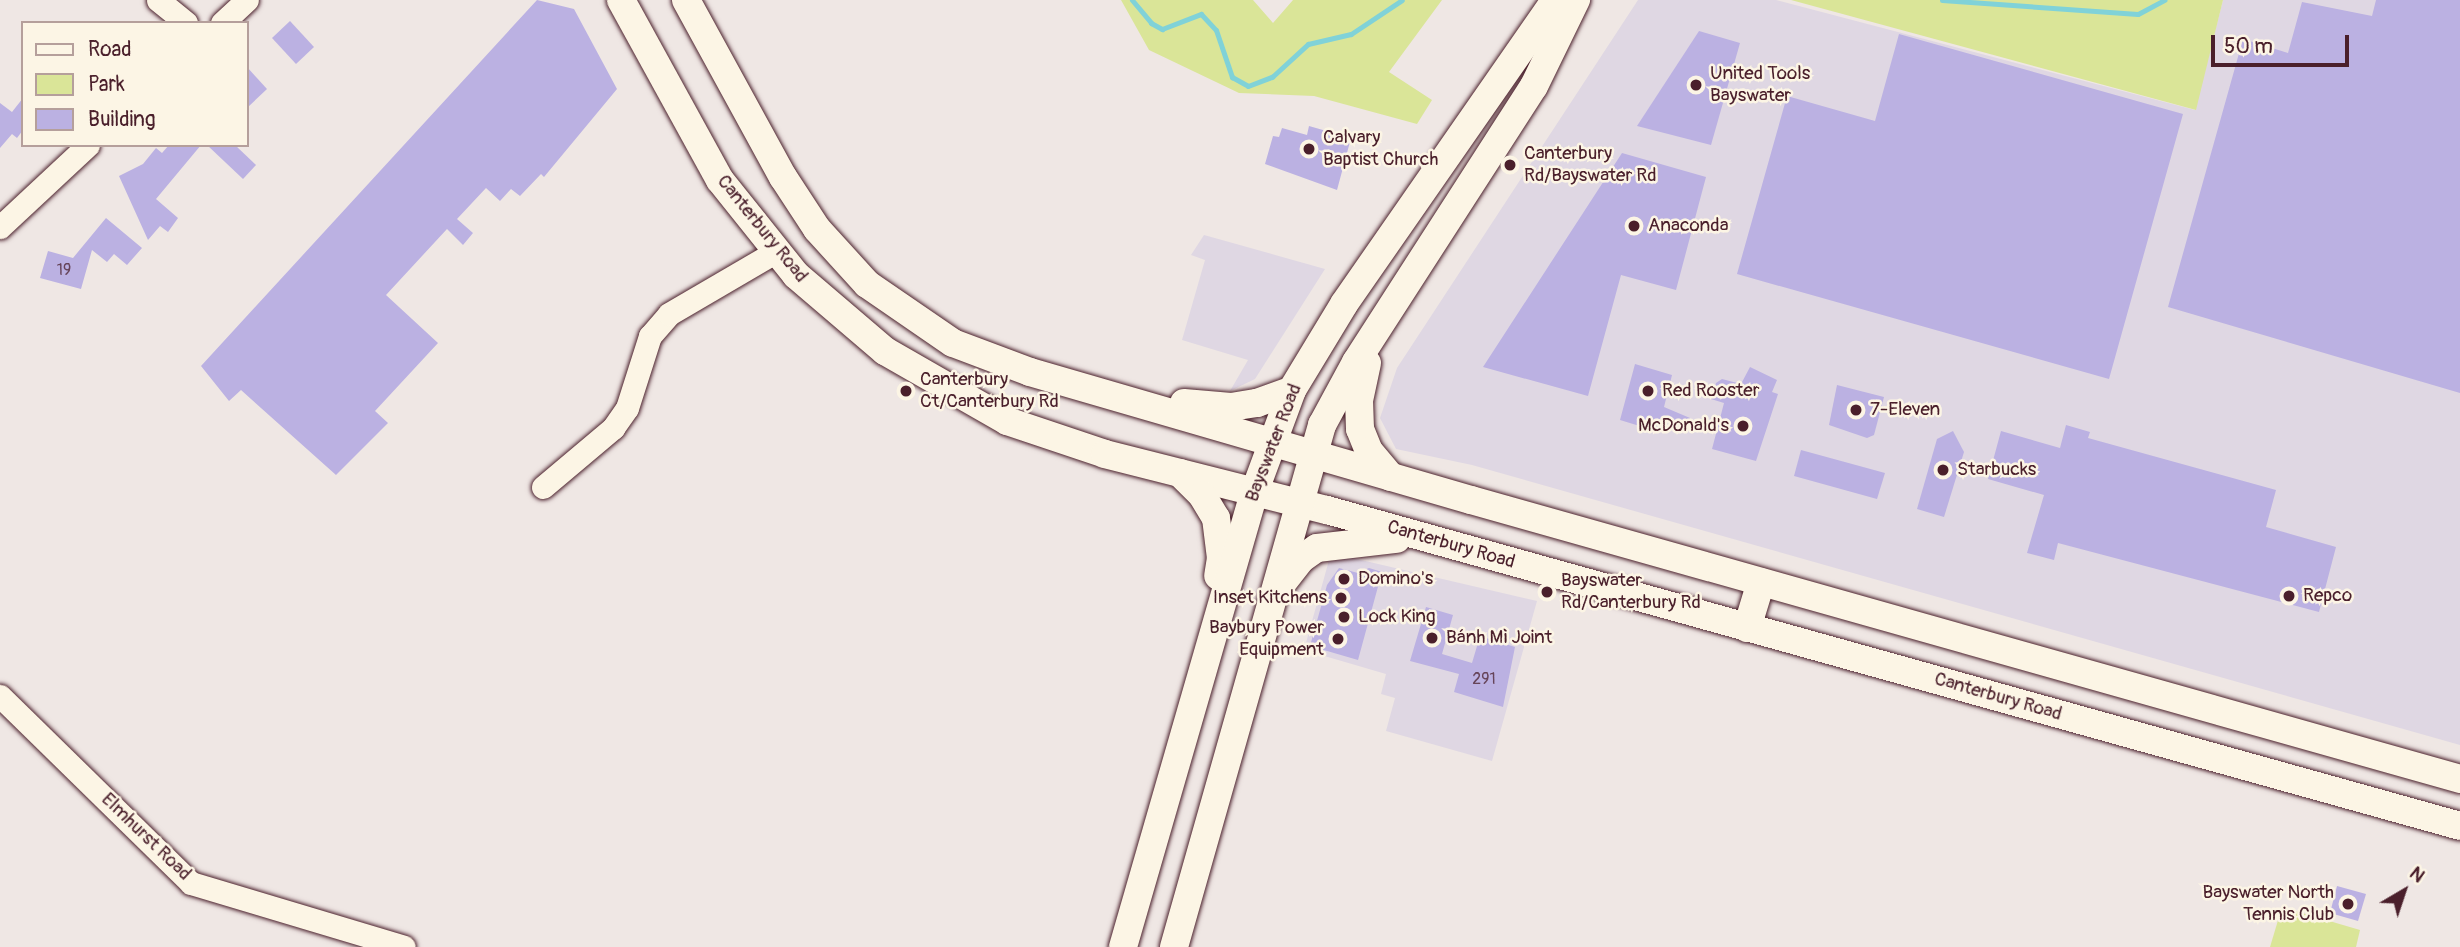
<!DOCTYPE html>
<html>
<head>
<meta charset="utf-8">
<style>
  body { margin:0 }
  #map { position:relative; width:2460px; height:947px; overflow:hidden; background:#efe7e4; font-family:Pangolin,sans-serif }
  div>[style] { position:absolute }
  .built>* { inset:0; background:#dfd7e3 }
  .green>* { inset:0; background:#dae598 }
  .stream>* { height:5px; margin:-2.5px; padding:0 2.5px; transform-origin:2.5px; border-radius:2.5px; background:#80d2d8 }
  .building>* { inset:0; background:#bbb1e2 }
  .roads { filter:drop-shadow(0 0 2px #4a1f2b) drop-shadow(0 0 2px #4a1f2b) }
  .minor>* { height:23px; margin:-11.5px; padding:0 11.5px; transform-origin:11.5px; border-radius:11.5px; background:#fcf5e5 }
  .major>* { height:28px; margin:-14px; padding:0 14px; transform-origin:14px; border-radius:14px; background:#fcf5e5 }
  .dots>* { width:19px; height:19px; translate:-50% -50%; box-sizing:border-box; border:4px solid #fcf5e5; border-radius:50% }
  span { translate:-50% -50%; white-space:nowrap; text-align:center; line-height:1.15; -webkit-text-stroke:5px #fcf5e5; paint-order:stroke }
  .number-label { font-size:16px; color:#664459 }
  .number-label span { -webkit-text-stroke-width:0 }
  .poi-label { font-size:19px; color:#4a1f2b }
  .left { translate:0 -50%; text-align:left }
  .right { translate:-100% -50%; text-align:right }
  .street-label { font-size:19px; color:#4a1f2b }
  .legend { position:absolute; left:21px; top:21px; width:228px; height:126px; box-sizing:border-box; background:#fcf5e5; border:2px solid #b59f9b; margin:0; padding:9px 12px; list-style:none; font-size:21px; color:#4a1f2b }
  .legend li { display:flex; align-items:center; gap:14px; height:35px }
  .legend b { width:35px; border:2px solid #b59f9b }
  .north { position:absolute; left:2369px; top:856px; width:70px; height:70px; -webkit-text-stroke:5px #fcf5e5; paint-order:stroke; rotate:39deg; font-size:19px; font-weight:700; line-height:28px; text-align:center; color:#4a1f2b }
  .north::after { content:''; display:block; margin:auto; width:24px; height:32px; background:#4a1f2b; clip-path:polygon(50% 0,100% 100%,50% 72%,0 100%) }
  .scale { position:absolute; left:2211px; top:35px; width:138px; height:32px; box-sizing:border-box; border:4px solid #4a1f2b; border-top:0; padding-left:9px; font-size:21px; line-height:24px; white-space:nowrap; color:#4a1f2b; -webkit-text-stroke:5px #fcf5e5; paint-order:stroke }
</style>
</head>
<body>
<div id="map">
  <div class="built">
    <div style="clip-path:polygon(1638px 0,1776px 0,2195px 110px,2223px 0,2460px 0,2460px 745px,1472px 465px,1396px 449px,1380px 418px,1397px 368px)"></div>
    <div style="clip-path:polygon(1204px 235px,1325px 269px,1255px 379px,1230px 391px,1248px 360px,1182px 340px,1205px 260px,1191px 255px)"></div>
    <div style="clip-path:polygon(1331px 553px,1537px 601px,1492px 761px,1386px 731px,1395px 698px,1381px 694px,1386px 674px,1304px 650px)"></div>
  </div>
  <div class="green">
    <div style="clip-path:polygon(1121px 0,1253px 0,1273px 23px,1293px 0,1442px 0,1389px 72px,1432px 100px,1417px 124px,1314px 96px,1239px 93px,1149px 50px)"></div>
    <div style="clip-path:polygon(1791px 0,2223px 0,2196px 110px)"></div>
    <div style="clip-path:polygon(2282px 907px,2360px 930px,2356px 947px,2270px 947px)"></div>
  </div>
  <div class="stream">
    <div style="left:1132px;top:0;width:30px;rotate:50deg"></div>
    <div style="left:1151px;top:23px;width:13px;rotate:29deg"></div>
    <div style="left:1162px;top:29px;width:42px;rotate:-21deg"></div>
    <div style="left:1201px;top:14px;width:22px;rotate:47deg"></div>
    <div style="left:1216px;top:30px;width:50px;rotate:71.2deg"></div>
    <div style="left:1232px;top:77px;width:18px;rotate:29deg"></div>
    <div style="left:1248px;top:86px;width:26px;rotate:-21deg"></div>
    <div style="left:1272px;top:77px;width:49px;rotate:-42.5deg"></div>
    <div style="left:1308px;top:44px;width:44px;rotate:-13.1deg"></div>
    <div style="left:1351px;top:34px;width:61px;rotate:-33.7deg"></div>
    <div style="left:1942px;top:0;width:196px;rotate:4.1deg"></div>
    <div style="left:2138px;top:14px;width:30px;rotate:-28deg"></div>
  </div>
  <div class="building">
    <div style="clip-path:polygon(537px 0,574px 9px,617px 89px,544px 177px,541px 174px,520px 196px,511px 189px,500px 201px,486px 188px,457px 219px,473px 233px,463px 245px,447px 229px,386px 295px,438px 343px,375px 411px,388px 423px,336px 475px,241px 390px,229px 401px,201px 366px)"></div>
    <div style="clip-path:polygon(2376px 0,2460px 0,2460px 393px,2168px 307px,2243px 39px,2288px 53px,2302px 2px,2372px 16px)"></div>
    <div style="clip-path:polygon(290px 21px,314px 47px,296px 64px,272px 38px)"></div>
    <div style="clip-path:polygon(1699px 31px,1740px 43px,1711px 145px,1637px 126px)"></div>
    <div style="clip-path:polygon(1899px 34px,2183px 114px,2109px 379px,1737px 274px,1787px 96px,1875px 121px)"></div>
    <div style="clip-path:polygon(247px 67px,267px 89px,247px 108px)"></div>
    <div style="clip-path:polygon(23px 98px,23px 130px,17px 138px,12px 134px,0 148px,0 103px,12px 112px)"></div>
    <div style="clip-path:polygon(1309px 126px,1351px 138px,1337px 190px,1265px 164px,1273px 136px,1279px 137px,1282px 128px,1307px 135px)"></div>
    <div style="clip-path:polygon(169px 145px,201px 145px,156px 199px,178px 218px,168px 232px,160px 226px,148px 240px,119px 176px,143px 164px,156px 148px,162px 153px)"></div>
    <div style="clip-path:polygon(207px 145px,235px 145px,256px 165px,243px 179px)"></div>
    <div style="clip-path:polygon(1622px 153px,1706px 177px,1676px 290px,1621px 275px,1588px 396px,1483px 367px)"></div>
    <div style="clip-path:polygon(106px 218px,142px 248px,127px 265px,114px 254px,107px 262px,92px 250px,81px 289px,40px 278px,48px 251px,73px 258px)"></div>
    <div style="clip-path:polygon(1635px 364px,1672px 375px,1664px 407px,1690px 418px,1686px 428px,1660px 419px,1656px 431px,1620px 420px)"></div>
    <div style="clip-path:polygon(1750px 367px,1777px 380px,1772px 392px,1778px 394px,1756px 461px,1712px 449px,1724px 403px,1711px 399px,1716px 383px,1722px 379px,1741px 384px)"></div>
    <div style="clip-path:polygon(1837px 385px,1884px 397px,1874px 435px,1867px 438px,1829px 425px)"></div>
    <div style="clip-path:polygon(2066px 425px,2090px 432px,2088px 438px,2276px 490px,2266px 527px,2336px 547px,2319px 612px,2058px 543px,2054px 560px,2027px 553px,2044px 495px,1988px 479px,2001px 431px,2060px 448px)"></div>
    <div style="clip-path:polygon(1953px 431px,1964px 452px,1944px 517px,1917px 509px,1937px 439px)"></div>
    <div style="clip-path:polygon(1801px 450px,1885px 473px,1877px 499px,1794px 476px)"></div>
    <div style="clip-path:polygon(1339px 568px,1358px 573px,1369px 568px,1382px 572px,1358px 660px,1310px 646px,1327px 585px)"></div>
    <div style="clip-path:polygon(1426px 607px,1453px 615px,1442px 654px,1472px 663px,1480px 636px,1515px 647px,1503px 707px,1454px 692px,1459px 674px,1410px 661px)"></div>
    <div style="clip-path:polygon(2337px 886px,2366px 894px,2358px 921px,2330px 913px)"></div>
  </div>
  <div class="roads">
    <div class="minor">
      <div style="left:158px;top:0;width:36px;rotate:39deg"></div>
      <div style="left:222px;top:23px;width:34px;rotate:-43deg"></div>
      <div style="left:0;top:227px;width:120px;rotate:-43deg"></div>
      <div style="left:543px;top:487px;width:92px;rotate:-40.1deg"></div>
      <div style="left:613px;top:428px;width:24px;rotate:-55deg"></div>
      <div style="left:627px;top:408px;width:76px;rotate:-72.3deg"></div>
      <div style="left:650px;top:336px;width:29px;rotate:-49deg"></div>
      <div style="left:669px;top:314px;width:123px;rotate:-30.3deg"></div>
      <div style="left:0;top:696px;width:267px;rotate:44.4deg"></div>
      <div style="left:191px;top:883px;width:222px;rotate:16.7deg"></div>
    </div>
    <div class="major">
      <div style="left:621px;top:0;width:205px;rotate:61.2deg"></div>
      <div style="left:720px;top:180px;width:122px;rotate:51.3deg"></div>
      <div style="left:796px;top:275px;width:117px;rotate:40.5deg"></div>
      <div style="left:885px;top:351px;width:141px;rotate:29.8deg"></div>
      <div style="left:1007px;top:421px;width:103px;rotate:18.6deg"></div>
      <div style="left:1105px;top:454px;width:229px;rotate:14.2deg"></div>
      <div style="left:1327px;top:510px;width:1176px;rotate:15.58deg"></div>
      <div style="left:686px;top:0;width:202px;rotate:61.3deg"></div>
      <div style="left:783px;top:177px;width:62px;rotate:56.8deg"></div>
      <div style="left:817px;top:229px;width:74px;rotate:47.7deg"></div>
      <div style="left:867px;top:284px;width:104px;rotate:34.5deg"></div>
      <div style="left:953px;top:343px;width:82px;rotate:20.6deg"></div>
      <div style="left:1030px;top:372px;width:459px;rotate:16.2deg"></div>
      <div style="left:1471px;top:500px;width:1028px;rotate:15.75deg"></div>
      <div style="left:1367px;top:363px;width:38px;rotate:102deg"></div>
      <div style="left:1359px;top:400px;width:29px;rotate:88deg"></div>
      <div style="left:1360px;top:429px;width:24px;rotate:68deg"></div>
      <div style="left:1369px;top:451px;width:34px;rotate:50deg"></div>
      <div style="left:1184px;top:403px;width:47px;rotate:4.9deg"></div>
      <div style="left:1231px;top:407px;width:26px;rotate:-9deg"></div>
      <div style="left:1257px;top:403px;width:37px;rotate:-20deg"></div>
      <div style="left:1180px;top:473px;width:31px;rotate:45deg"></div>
      <div style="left:1202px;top:495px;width:27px;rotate:59deg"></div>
      <div style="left:1216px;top:518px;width:40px;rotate:82.9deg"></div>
      <div style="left:1221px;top:558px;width:18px;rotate:99deg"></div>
      <div style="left:1280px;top:586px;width:34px;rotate:-52deg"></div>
      <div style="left:1301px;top:559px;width:19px;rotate:-35deg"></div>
      <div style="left:1317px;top:548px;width:80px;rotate:-6.5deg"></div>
      <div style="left:1747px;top:628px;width:48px;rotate:-73.1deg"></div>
      <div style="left:1123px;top:947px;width:473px;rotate:-73.9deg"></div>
      <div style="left:1254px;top:493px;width:110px;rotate:-69.7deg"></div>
      <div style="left:1292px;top:390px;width:100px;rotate:-58.8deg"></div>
      <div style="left:1344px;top:304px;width:370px;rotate:-55.2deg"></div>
      <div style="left:1174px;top:947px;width:543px;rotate:-74.17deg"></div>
      <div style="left:1322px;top:425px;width:72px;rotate:-61.6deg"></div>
      <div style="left:1356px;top:362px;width:328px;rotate:-57.2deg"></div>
      <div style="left:1534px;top:86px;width:96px;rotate:-64deg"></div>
    </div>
  </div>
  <div class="dots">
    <div style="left:1696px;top:85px;background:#4a1f2b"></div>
    <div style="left:1309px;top:149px;background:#4a1f2b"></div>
    <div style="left:1510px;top:165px;background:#4a1f2b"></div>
    <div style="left:1634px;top:226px;background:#4a1f2b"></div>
    <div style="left:906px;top:391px;background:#4a1f2b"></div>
    <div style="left:1648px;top:391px;background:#4a1f2b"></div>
    <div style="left:1856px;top:410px;background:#4a1f2b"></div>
    <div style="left:1743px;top:426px;background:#4a1f2b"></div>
    <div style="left:1943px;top:470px;background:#4a1f2b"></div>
    <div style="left:1344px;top:579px;background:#4a1f2b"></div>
    <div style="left:1547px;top:592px;background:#4a1f2b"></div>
    <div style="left:2289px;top:596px;background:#4a1f2b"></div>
    <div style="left:1341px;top:598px;background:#4a1f2b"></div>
    <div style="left:1344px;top:617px;background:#4a1f2b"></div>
    <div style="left:1432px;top:638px;background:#4a1f2b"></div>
    <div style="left:1338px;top:639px;background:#4a1f2b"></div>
    <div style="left:2348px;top:904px;background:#4a1f2b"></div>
  </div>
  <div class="number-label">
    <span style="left:64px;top:270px">19</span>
    <span style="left:1484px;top:679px">291</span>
  </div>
  <div class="poi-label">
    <span class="left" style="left:1710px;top:85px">United Tools<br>Bayswater</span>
    <span class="left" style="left:1323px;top:149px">Calvary<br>Baptist Church</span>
    <span class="left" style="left:1524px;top:165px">Canterbury<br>Rd/Bayswater Rd</span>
    <span class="left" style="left:1648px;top:226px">Anaconda</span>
    <span class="left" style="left:920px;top:391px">Canterbury<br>Ct/Canterbury Rd</span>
    <span class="left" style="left:1662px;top:391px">Red Rooster</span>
    <span class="left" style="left:1870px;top:410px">7-Eleven</span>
    <span class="right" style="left:1729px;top:426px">McDonald's</span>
    <span class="left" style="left:1957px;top:470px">Starbucks</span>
    <span class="left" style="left:1358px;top:579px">Domino's</span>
    <span class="left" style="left:1561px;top:592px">Bayswater<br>Rd/Canterbury Rd</span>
    <span class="left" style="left:2303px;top:596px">Repco</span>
    <span class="right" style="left:1327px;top:598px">Inset Kitchens</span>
    <span class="left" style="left:1358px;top:617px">Lock King</span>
    <span class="right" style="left:1324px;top:639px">Baybury Power<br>Equipment</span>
    <span class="left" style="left:1446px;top:638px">Bánh Mì Joint</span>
    <span class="right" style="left:2334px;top:904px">Bayswater North<br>Tennis Club</span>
  </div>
  <div class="street-label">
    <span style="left:762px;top:229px;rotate:51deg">Canterbury Road</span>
    <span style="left:1274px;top:443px;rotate:-69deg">Bayswater Road</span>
    <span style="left:1451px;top:545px;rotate:16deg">Canterbury Road</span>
    <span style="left:1998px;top:697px;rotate:16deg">Canterbury Road</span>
    <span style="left:146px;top:837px;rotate:44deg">Elmhurst Road</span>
  </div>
  <ul class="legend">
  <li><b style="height:9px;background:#fcf5e5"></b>Road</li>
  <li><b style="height:19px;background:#dae598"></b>Park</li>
  <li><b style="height:19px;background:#bbb1e2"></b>Building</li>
  </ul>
  <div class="north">N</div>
  <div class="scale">50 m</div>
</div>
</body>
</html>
